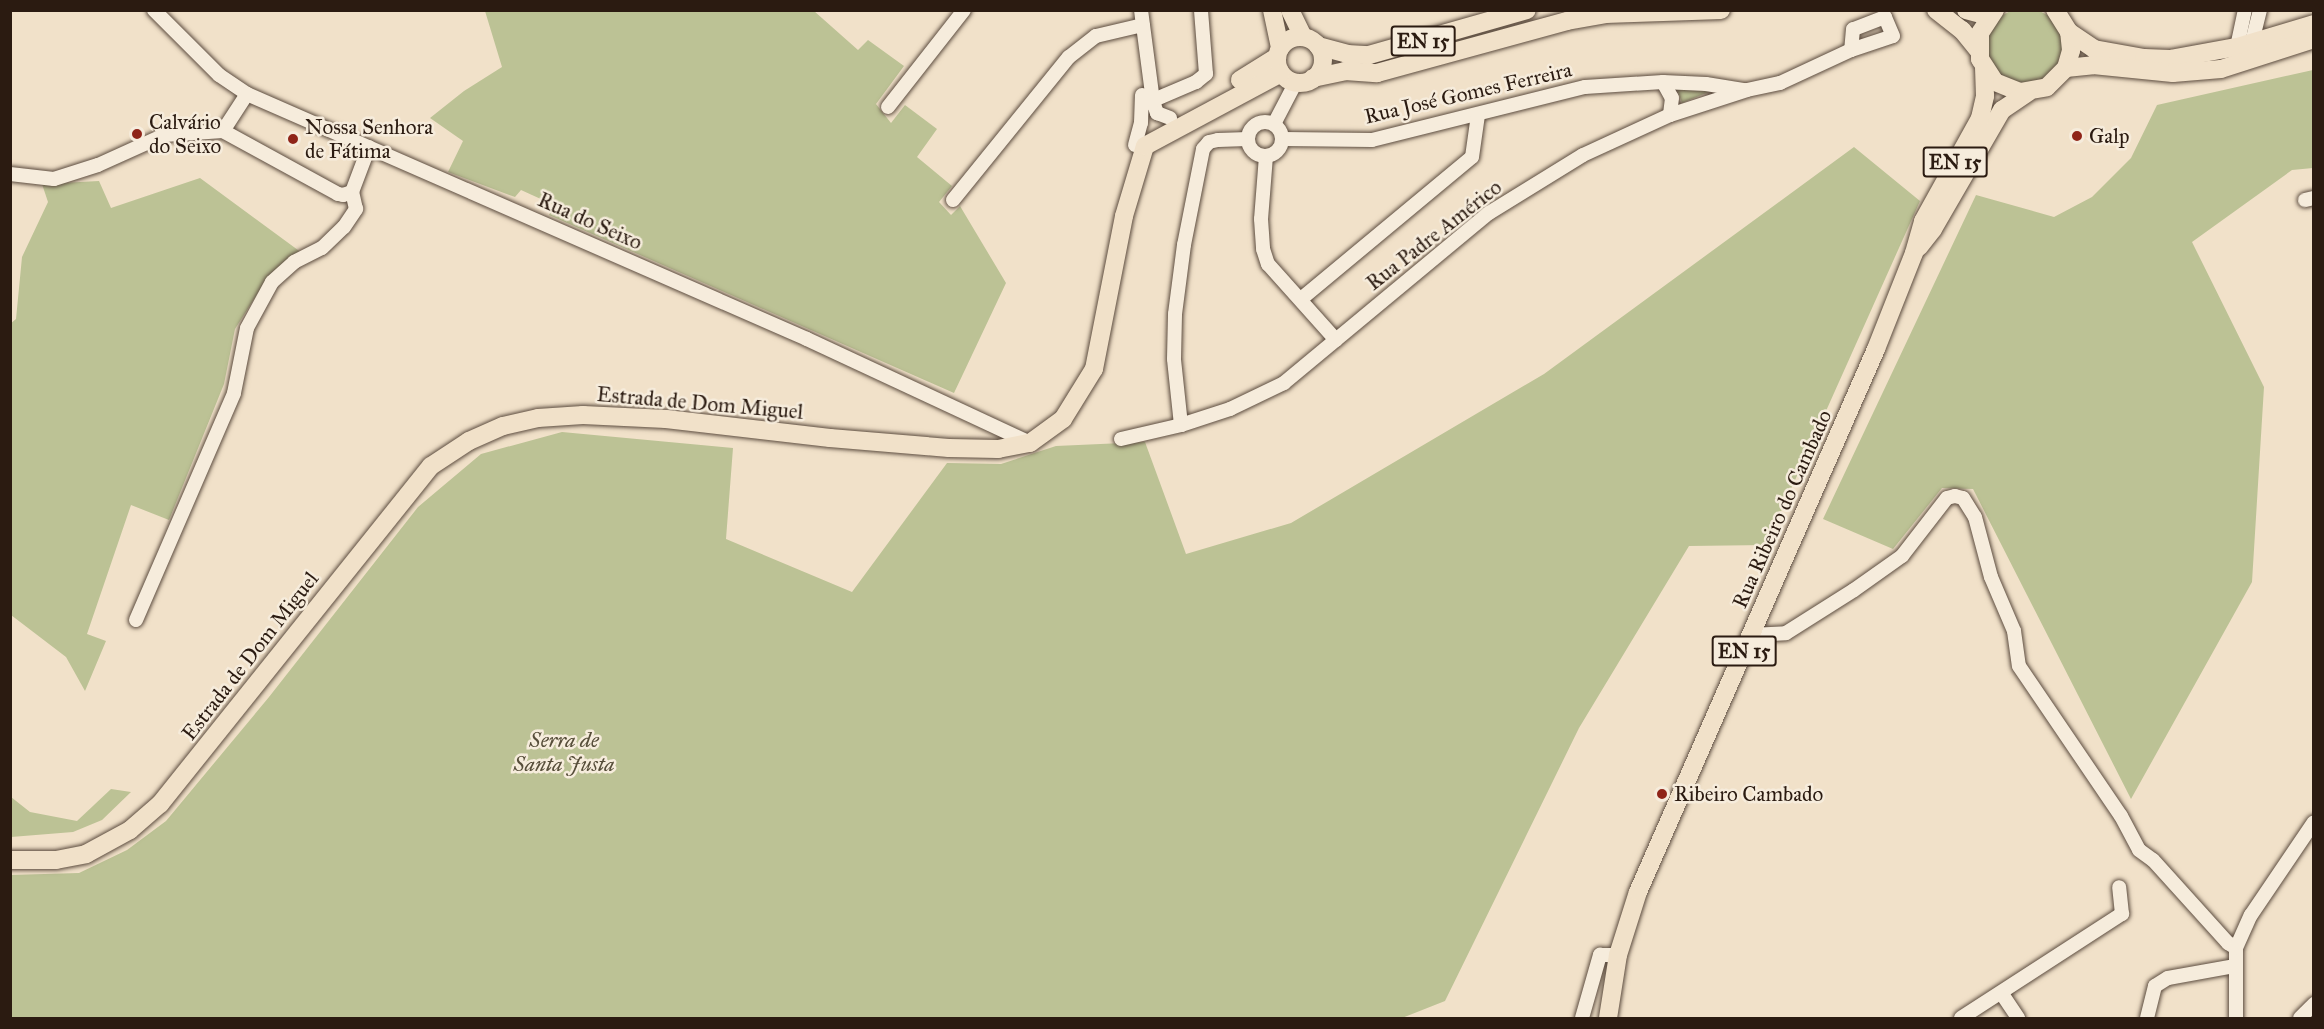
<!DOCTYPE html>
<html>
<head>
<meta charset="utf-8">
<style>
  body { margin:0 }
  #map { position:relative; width:2324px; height:1029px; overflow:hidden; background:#f1e1c9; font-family:"IM FELL Great Primer",serif }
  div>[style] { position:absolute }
  .green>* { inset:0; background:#bcc295 }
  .round { border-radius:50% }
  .roads { filter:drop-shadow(0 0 2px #5c4c3f) drop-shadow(0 0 2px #5c4c3f) }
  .minor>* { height:14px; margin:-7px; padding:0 7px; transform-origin:7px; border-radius:7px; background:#f6ecdc }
  .minor>.ring { margin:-7px; padding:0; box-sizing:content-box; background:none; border:14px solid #f6ecdc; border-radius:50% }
  .major>* { height:18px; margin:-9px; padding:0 9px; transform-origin:9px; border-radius:9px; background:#f1e1c9 }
  .major>.ring { margin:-9px; padding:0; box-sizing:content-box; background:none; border:18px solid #f1e1c9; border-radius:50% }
  .dots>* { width:16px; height:16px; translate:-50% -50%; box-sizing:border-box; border:3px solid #f6ecdc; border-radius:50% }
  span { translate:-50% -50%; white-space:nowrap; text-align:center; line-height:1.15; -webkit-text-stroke:5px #f6ecdc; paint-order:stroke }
  .shield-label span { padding:2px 4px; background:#f6ecdc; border:2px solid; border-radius:4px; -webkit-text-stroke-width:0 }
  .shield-label { font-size:20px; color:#2b1b11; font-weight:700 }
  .street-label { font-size:21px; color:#2b1b11 }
  .poi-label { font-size:21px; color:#2b1b11 }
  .left { translate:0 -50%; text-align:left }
  .park-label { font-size:21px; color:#564d39; font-style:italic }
  .frame { position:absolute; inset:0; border:12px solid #2b1b11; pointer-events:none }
</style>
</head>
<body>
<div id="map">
  <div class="green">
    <div class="round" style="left:1987px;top:8px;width:76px;height:76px"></div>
    <div style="clip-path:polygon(485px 11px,814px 11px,858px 50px,868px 40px,904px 66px,876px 104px,891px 123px,905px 105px,937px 129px,917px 157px,952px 186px,939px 202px,951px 215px,960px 206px,1006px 283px,954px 393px,549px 215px,554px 205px,521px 190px,515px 197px,448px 172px,463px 141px,430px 118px,464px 91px,502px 67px)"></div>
    <div style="clip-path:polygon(2313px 70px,2313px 168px,2292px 170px,2192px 242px,2264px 387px,2252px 582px,2131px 799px,1973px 489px,1942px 488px,1893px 549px,1823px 519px,1976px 195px,2054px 217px,2092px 197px,2131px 158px,2157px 105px)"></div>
    <div style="clip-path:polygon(1677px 89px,1711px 91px,1682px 103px)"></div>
    <div style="clip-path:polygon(1854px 147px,1920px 201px,1766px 545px,1689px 546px,1579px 728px,1445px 1001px,1402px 1018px,11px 1018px,10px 875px,79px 873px,127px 850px,166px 821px,269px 697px,418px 507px,481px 454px,562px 432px,733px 448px,726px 539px,852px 592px,947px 463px,1001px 464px,1056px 446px,1145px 442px,1186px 554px,1291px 523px,1544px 374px)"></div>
    <div style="clip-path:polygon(200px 178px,302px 253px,268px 277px,235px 329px,224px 384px,169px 520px,131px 505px,87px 634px,106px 641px,85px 691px,66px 657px,11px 615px,10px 324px,16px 319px,22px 257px,48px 202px,42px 184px,99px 181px,111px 208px)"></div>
    <div style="clip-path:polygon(111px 789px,131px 792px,102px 820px,73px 832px,11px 837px,11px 797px,30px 812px,77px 821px)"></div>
  </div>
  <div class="roads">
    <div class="minor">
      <div style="left:154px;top:10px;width:92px;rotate:45deg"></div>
      <div style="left:219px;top:75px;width:34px;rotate:34deg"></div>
      <div style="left:247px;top:94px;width:611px;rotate:23.63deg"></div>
      <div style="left:807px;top:339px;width:246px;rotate:25deg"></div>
      <div style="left:1141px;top:10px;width:92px;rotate:82.5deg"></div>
      <div style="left:1153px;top:101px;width:13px;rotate:72deg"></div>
      <div style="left:1157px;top:113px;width:14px;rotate:21deg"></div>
      <div style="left:2250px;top:50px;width:41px;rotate:-76deg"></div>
      <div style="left:2238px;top:52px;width:5px;rotate:-101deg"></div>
      <div style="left:2237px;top:47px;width:38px;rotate:-78deg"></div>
      <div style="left:1663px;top:82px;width:18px;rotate:61deg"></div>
      <div style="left:1672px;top:98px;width:17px;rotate:97deg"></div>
      <div style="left:247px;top:94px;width:44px;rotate:123deg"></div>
      <div style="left:223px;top:131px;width:131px;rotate:28.7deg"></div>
      <div style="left:338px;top:194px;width:5px;rotate:11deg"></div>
      <div style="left:343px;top:195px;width:9px;rotate:-18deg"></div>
      <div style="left:352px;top:192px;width:48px;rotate:-69.3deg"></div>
      <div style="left:1142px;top:105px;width:59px;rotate:-23.1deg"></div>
      <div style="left:1196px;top:82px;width:13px;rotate:-39deg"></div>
      <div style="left:1206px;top:74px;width:64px;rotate:-94.5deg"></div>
      <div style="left:888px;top:107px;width:123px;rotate:-51.9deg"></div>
      <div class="ring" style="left:1248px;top:122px;width:20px;height:20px"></div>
      <div style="left:1274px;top:124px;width:47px;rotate:-62.4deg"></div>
      <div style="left:1283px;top:139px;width:89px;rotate:0.6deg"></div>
      <div style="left:1372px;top:140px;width:219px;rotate:-14deg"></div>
      <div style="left:1585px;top:87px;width:78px;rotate:-3.7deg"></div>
      <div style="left:1663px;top:82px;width:43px;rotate:2.7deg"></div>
      <div style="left:1706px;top:84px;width:39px;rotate:9deg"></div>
      <div style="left:1135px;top:145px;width:23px;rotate:-75deg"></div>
      <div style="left:1141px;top:123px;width:28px;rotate:-88deg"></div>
      <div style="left:1266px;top:156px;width:63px;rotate:94.5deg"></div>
      <div style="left:1261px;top:219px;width:30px;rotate:86deg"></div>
      <div style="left:1263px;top:249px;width:16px;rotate:72deg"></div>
      <div style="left:1268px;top:264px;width:102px;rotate:48.2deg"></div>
      <div style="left:10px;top:174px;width:44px;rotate:6.5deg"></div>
      <div style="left:54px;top:179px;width:46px;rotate:-17.7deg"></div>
      <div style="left:98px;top:165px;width:72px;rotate:-24.4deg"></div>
      <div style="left:164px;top:135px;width:59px;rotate:-3.9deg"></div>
      <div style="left:953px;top:200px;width:184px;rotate:-51deg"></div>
      <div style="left:1069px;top:57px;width:34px;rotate:-38deg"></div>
      <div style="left:1096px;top:36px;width:48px;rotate:-13.2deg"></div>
      <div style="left:2305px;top:200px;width:9px;rotate:-13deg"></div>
      <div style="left:1301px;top:299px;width:222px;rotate:-39.7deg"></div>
      <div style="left:1472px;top:157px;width:42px;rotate:-81.9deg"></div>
      <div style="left:1181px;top:425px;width:66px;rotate:-96.1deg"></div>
      <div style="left:1174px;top:359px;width:45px;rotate:-88.7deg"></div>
      <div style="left:1175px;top:314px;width:70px;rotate:-82.6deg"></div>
      <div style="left:1184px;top:245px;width:98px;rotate:-78.8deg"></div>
      <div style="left:1203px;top:149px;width:9px;rotate:-49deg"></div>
      <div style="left:1209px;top:142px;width:9px;rotate:-13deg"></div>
      <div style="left:1218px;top:140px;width:30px;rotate:-2deg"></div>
      <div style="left:1121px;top:439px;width:62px;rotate:-13.1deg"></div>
      <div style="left:1181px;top:425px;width:52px;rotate:-18.1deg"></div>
      <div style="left:1230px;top:409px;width:60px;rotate:-25.7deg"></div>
      <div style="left:1284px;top:383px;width:266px;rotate:-39.7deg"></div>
      <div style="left:1489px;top:213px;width:110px;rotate:-31.7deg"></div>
      <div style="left:1583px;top:155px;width:96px;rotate:-24.7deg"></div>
      <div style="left:1670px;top:115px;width:81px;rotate:-18deg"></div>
      <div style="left:1747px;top:90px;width:34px;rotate:-12deg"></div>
      <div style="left:1780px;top:83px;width:78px;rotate:-24.9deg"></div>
      <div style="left:1851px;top:50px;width:44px;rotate:-18.4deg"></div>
      <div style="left:1893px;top:36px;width:21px;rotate:-113deg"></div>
      <div style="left:1885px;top:17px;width:34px;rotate:159deg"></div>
      <div style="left:1853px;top:29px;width:21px;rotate:95deg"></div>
      <div style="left:136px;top:620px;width:247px;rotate:-66.6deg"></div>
      <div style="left:234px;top:393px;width:66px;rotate:-78.7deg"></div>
      <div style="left:247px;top:328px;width:52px;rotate:-61.5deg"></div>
      <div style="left:272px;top:282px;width:30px;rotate:-42deg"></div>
      <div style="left:294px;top:262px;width:31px;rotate:-27deg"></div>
      <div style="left:322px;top:248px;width:30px;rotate:-44deg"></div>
      <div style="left:344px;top:227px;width:22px;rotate:-56deg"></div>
      <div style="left:356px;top:209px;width:17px;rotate:-103deg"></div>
      <div style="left:1751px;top:635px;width:35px;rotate:-3deg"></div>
      <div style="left:1786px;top:633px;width:80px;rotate:-32.3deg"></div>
      <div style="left:1854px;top:590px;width:59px;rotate:-35.3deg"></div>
      <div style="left:1902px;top:556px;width:73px;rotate:-52.2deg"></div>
      <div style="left:1947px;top:498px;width:8px;rotate:-14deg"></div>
      <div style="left:1955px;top:496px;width:8px;rotate:14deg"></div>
      <div style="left:1963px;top:498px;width:22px;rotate:58deg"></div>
      <div style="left:1975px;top:517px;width:62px;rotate:75.1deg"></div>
      <div style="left:1991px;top:577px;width:59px;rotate:66.9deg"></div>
      <div style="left:2014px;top:631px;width:35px;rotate:82deg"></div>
      <div style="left:2019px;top:666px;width:181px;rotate:55.8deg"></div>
      <div style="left:2121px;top:816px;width:38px;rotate:62deg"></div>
      <div style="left:2139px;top:850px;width:17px;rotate:36deg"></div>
      <div style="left:2153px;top:860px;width:112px;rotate:47.9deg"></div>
      <div style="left:2228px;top:943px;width:9px;rotate:32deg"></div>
      <div style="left:2002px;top:994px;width:29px;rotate:56deg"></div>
      <div style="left:1582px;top:1018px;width:66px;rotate:-74.1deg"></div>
      <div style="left:1600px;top:955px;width:18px"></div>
      <div style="left:1961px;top:1018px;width:192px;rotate:-32.9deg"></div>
      <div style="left:2122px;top:914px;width:27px;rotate:-96deg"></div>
      <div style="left:2147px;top:1018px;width:33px;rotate:-76deg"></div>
      <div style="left:2155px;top:986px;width:15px;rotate:-32deg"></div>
      <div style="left:2168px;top:978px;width:67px;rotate:-10.3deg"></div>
      <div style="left:2236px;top:1018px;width:70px;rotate:-90deg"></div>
      <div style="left:2236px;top:948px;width:36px;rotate:-66deg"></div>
      <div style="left:2251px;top:915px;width:112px;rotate:-55.9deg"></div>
      <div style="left:2300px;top:1018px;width:20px;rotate:-45deg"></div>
    </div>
    <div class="major">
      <div style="left:1272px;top:10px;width:39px;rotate:78deg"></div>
      <div style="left:1290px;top:10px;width:30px;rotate:64deg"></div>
      <div style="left:1936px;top:10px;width:33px;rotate:38deg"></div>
      <div style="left:1962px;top:30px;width:27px;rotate:51deg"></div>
      <div style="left:1966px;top:10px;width:23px;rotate:15deg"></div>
      <div style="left:1995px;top:10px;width:27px;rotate:123deg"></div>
      <div style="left:1980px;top:33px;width:26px;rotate:90deg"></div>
      <div style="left:1980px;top:59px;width:27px;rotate:57deg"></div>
      <div style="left:1995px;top:82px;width:27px;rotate:22deg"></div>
      <div style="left:2020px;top:92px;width:27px;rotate:-10deg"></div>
      <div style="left:2047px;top:87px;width:27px;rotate:-45deg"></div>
      <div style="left:2066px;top:68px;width:19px;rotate:-74deg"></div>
      <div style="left:2071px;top:50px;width:18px;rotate:-96deg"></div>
      <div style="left:2069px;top:32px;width:26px;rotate:-122deg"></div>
      <div style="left:2069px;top:32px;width:30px;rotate:34deg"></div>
      <div style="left:2094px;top:49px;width:51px;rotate:10.2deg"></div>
      <div style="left:2144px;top:58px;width:26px;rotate:2deg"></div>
      <div style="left:2170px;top:59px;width:68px;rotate:-10.2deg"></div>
      <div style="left:2237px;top:47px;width:80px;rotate:-16.6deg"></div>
      <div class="ring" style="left:1277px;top:37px;width:28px;height:28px"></div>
      <div style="left:1318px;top:46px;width:30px;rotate:15deg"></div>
      <div style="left:1347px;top:54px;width:22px;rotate:3deg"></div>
      <div style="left:1369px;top:55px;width:164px;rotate:-15.9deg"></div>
      <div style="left:2066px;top:68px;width:27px;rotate:-6deg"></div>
      <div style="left:2093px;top:65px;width:80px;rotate:5.7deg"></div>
      <div style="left:2173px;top:73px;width:48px;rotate:-4.8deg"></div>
      <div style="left:2221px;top:69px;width:98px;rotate:-17.9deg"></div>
      <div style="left:1313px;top:78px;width:33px;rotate:-12deg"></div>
      <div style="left:1345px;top:71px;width:32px;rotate:4deg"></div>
      <div style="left:1377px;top:73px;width:197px;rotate:-15.3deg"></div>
      <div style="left:1567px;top:21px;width:39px;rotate:-10deg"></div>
      <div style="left:1605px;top:14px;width:116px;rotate:-2deg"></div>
      <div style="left:1240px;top:80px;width:44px;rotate:-31.9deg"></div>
      <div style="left:1919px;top:247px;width:23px;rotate:-52deg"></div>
      <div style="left:1933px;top:229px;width:138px;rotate:-59.9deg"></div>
      <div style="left:2002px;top:110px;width:32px;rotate:-34deg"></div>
      <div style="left:10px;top:860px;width:46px"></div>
      <div style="left:56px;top:860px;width:31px;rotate:-11deg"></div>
      <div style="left:86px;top:854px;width:50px;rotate:-28.6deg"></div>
      <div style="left:130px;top:830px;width:40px;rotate:-41deg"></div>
      <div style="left:160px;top:804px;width:433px;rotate:-51.3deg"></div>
      <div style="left:431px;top:466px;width:45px;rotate:-33.3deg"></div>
      <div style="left:469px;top:441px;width:37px;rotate:-24deg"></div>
      <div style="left:503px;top:426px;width:36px;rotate:-13deg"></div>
      <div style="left:538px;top:418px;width:45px;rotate:-3.8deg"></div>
      <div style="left:583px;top:415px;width:83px;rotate:2.8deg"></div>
      <div style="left:666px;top:419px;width:165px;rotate:6.6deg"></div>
      <div style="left:830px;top:438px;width:119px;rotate:4.8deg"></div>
      <div style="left:949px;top:448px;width:49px;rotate:1.2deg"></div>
      <div style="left:998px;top:449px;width:33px;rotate:-11deg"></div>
      <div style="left:1030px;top:443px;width:41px;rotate:-36deg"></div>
      <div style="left:1063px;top:419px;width:59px;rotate:-58.2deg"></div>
      <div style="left:1094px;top:369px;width:156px;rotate:-78.9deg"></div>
      <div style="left:1124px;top:216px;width:73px;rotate:-73.3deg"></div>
      <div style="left:1145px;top:146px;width:154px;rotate:-28.2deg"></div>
      <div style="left:1608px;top:1018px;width:64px;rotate:-81deg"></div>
      <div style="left:1618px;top:955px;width:66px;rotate:-72.4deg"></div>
      <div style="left:1638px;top:892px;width:593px;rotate:-66.33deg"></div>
      <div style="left:1876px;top:349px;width:103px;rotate:-68.4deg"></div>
      <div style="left:1914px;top:253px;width:33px;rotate:-74deg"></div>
      <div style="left:1923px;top:221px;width:118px;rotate:-61deg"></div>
      <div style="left:1980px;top:118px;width:23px;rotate:-77deg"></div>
      <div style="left:1985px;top:96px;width:28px;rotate:-92deg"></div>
    </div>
  </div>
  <div class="dots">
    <div style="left:137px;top:134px;background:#8f2418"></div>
    <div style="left:2077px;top:136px;background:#8f2418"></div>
    <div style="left:293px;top:139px;background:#8f2418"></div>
    <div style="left:1662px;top:794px;background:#8f2418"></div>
  </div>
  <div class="shield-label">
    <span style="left:1423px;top:41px">EN 15</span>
    <span style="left:1955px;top:162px">EN 15</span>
    <span style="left:1744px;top:651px">EN 15</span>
  </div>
  <div class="street-label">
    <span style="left:1468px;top:93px;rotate:-13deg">Rua José Gomes Ferreira</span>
    <span style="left:590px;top:221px;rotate:24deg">Rua do Seixo</span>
    <span style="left:1434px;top:235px;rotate:-38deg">Rua Padre Américo</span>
    <span style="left:700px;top:403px;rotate:5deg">Estrada de Dom Miguel</span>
    <span style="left:1782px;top:509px;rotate:-66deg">Rua Ribeiro do Cambado</span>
    <span style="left:250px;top:656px;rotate:-52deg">Estrada de Dom Miguel</span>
  </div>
  <div class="poi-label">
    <span class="left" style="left:149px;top:134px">Calvário<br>do Seixo</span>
    <span class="left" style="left:305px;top:139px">Nossa Senhora<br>de Fátima</span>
    <span class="left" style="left:2089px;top:136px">Galp</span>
    <span class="left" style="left:1674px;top:794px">Ribeiro Cambado</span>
  </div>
  <div class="park-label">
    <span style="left:564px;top:752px">Serra de<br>Santa Justa</span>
  </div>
  <div class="frame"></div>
</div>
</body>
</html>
